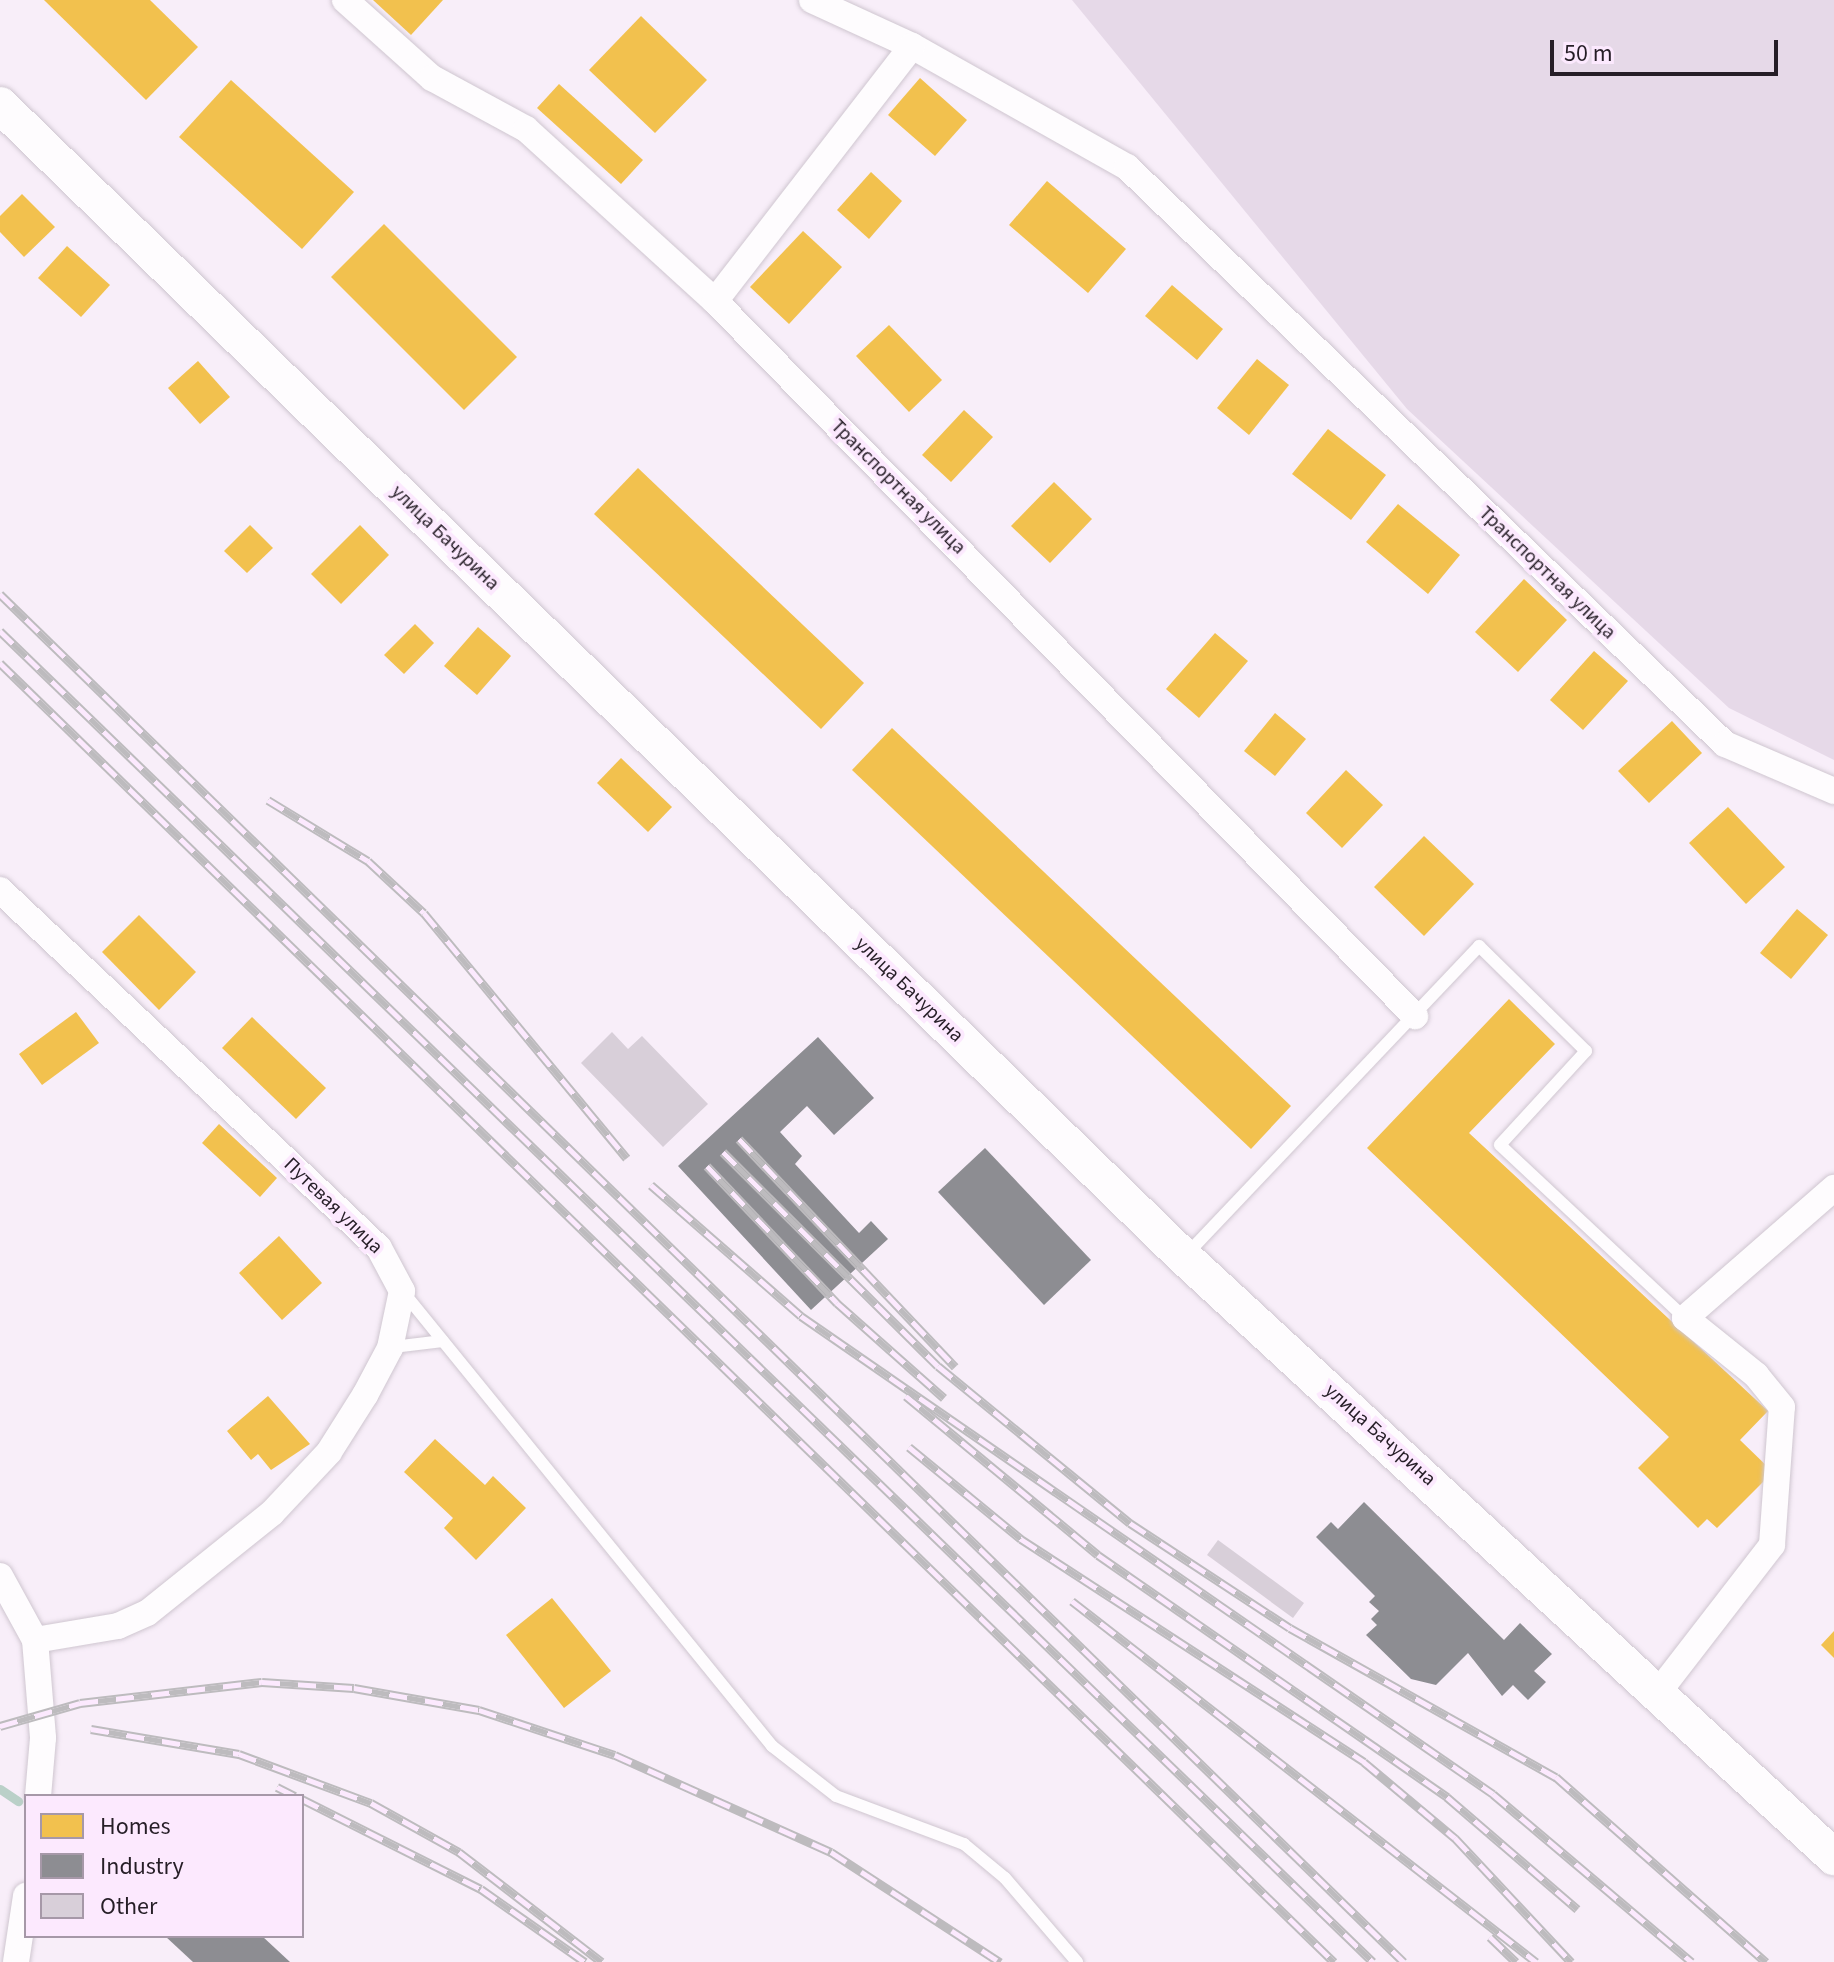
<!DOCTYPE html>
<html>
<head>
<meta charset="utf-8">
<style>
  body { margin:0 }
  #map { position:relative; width:1834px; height:1962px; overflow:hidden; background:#f8eef9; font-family:"Source Sans 3",sans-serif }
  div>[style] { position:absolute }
  .green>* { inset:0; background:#e6d9e8 }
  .homes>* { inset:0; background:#f2c14e }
  .industry>* { inset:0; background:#8d8d92 }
  .stream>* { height:9px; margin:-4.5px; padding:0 4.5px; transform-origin:4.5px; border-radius:4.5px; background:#bad0c8 }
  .building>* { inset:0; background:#d8cfd9 }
  .roads { filter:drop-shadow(0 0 2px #cfc6d0) drop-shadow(0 0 2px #cfc6d0) }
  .lane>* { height:12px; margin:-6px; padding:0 6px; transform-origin:6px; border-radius:6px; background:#fefcfe }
  .street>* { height:26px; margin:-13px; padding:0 13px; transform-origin:13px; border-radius:13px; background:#fefcfe }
  .secondary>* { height:36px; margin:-18px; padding:0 18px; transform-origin:18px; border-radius:18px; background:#fefcfe }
  .rail>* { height:9px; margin-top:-4.5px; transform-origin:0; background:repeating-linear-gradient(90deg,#fce9fe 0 18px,#bdbbbe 0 36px); box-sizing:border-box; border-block:2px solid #bdbbbe }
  span { translate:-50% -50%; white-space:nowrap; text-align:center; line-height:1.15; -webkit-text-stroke:8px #fce9fe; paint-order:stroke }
  .street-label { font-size:20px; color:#261e27 }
  .legend { position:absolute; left:24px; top:1794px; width:280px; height:144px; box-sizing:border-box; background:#fce9fe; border:2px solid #a698a8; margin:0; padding:10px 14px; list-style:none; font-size:24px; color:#261e27 }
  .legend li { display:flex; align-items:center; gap:16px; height:40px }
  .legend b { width:40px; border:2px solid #a698a8 }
  .scale { position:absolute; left:1550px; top:40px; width:228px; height:36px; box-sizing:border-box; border:4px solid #261e27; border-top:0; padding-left:10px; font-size:24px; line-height:28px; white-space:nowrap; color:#261e27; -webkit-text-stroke:6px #fce9fe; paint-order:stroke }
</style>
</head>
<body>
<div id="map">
  <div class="green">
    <div style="clip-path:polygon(1072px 0,1834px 0,1834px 760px,1729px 708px,1407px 409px)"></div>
  </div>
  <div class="homes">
    <div style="clip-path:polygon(44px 0,150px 0,198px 47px,146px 100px)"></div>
    <div style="clip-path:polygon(373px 0,443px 0,411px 35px)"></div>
    <div style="clip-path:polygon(641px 16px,707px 80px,655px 133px,589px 70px)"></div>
    <div style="clip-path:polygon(920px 78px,967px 120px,935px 156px,888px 115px)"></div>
    <div style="clip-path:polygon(231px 80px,354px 192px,302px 249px,179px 137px)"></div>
    <div style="clip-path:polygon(559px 84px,643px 160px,621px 184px,537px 108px)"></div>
    <div style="clip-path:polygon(871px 172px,902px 201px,869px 239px,837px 210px)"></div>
    <div style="clip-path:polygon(1047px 181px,1126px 249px,1088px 293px,1009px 225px)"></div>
    <div style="clip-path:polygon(22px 194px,55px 227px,24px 257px,0 232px,0 216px)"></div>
    <div style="clip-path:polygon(384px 224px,517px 357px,464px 410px,331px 277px)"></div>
    <div style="clip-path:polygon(803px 231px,842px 267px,789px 324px,750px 287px)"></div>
    <div style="clip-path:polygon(67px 246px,110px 285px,81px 317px,38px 278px)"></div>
    <div style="clip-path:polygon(1172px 285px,1223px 329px,1197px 360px,1145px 316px)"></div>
    <div style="clip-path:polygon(889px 325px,942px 380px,909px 412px,856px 356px)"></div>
    <div style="clip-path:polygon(1257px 359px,1289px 385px,1249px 435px,1217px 408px)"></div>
    <div style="clip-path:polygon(198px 361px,230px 397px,200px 424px,168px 388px)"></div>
    <div style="clip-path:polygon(964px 410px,993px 437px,951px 482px,922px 455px)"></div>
    <div style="clip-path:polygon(1328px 429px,1386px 475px,1351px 520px,1292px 474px)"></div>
    <div style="clip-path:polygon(638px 468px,864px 683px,821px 729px,594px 514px)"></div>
    <div style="clip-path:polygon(1054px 482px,1092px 519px,1050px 563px,1011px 526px)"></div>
    <div style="clip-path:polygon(1398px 504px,1460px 555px,1428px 594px,1366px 542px)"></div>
    <div style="clip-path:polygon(250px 525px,273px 548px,247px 573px,224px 551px)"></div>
    <div style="clip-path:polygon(360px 525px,389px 555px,341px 604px,311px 574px)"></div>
    <div style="clip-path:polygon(1524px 579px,1567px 620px,1518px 672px,1475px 632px)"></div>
    <div style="clip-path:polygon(415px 624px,434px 643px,404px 674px,384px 655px)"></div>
    <div style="clip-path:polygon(478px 627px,511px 656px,477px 695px,444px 666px)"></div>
    <div style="clip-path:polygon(1215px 633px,1248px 661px,1199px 718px,1166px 689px)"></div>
    <div style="clip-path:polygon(1594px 651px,1628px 681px,1583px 730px,1550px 700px)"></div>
    <div style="clip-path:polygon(1275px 713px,1306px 739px,1275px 776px,1244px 751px)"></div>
    <div style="clip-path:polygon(1672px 721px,1702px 753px,1649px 803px,1618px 771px)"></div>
    <div style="clip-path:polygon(892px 728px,1291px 1106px,1251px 1149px,852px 770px)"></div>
    <div style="clip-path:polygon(621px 758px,672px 807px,648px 832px,597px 783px)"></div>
    <div style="clip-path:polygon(1346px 770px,1383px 805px,1342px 848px,1306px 813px)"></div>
    <div style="clip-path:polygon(1728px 807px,1785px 867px,1746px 904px,1689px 843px)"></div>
    <div style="clip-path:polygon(1424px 836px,1474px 884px,1424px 936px,1374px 887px)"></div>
    <div style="clip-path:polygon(1797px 909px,1828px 935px,1791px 979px,1760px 953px)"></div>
    <div style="clip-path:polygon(139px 915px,196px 972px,159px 1010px,102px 952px)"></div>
    <div style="clip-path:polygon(1509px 999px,1555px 1044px,1469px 1133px,1768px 1411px,1740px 1440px,1773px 1472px,1717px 1528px,1707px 1519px,1698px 1528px,1638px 1468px,1669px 1437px,1367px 1148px)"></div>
    <div style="clip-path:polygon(76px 1012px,99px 1043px,42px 1085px,19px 1054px)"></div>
    <div style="clip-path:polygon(252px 1017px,326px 1088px,296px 1119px,222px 1048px)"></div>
    <div style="clip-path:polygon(219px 1124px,277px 1178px,260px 1197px,202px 1143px)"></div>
    <div style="clip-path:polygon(279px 1236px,322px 1283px,282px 1320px,239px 1273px)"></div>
    <div style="clip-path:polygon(268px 1396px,310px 1444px,271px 1470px,258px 1454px,251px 1460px,227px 1431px)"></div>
    <div style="clip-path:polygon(435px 1439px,485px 1485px,493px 1476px,526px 1508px,476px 1560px,444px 1528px,453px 1518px,404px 1472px)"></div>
    <div style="clip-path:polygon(552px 1598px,611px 1671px,564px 1708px,506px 1635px)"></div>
    <div style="clip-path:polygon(1834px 1631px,1834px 1658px,1821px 1645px)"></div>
  </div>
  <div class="industry">
    <div style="clip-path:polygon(818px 1037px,874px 1098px,834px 1135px,807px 1106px,780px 1132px,802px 1156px,795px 1164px,859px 1233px,871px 1221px,888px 1239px,811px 1310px,678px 1166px)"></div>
    <div style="clip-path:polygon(985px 1148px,1091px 1260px,1044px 1305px,938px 1192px)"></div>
    <div style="clip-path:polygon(1364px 1502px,1504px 1640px,1520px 1623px,1552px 1654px,1534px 1671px,1546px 1682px,1528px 1700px,1513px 1685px,1502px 1696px,1468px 1653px,1436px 1685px,1411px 1679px,1366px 1635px,1377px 1625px,1371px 1619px,1379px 1611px,1369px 1602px,1375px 1596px,1316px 1537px,1331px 1522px,1338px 1529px)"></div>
    <div style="clip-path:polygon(165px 1936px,262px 1936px,290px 1962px,193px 1962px)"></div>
  </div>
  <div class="stream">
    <div style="left:0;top:1789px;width:22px;rotate:34deg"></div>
  </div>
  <div class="building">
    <div style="clip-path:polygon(612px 1032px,628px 1049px,642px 1036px,708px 1104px,663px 1147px,581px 1063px)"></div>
    <div style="clip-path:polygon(1218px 1540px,1304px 1603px,1293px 1618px,1207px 1555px)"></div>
  </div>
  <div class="roads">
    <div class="lane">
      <div style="left:1186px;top:1255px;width:426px;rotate:-46.5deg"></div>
      <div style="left:1479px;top:946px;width:150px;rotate:44.5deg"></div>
      <div style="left:1586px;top:1051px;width:127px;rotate:132.5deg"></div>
      <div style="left:1500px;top:1145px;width:253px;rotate:43.1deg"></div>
      <div style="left:404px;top:1293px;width:584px;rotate:50.91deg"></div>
      <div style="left:772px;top:1746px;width:81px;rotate:38deg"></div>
      <div style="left:836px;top:1796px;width:137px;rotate:20.6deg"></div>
      <div style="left:964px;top:1844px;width:53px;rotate:39.7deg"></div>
      <div style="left:1005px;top:1878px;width:111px;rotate:49.4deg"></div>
      <div style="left:393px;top:1347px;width:50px;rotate:-6.8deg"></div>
    </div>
    <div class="street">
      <div style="left:345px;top:0;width:117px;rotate:41.9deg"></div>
      <div style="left:432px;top:78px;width:107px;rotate:28.5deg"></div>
      <div style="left:526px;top:129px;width:256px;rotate:42.3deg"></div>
      <div style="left:715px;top:301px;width:1001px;rotate:45.61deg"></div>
      <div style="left:812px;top:0;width:110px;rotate:24.7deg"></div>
      <div style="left:912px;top:46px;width:247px;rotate:29.4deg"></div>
      <div style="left:1127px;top:167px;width:831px;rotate:43.98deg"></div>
      <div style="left:1725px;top:744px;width:119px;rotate:23.3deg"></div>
      <div style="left:715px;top:301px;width:322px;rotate:-52.3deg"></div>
      <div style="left:0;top:890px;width:521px;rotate:43.37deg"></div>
      <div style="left:379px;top:1248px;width:49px;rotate:61.9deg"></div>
      <div style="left:402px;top:1291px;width:58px;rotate:101.9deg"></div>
      <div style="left:390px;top:1348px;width:53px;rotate:118deg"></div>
      <div style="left:365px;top:1395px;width:67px;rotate:122.3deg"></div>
      <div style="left:329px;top:1452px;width:83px;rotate:133.1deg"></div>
      <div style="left:272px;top:1513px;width:160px;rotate:141.3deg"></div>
      <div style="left:147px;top:1613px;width:32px;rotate:156deg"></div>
      <div style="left:118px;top:1626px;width:84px;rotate:170.4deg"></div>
      <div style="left:0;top:1576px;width:73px;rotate:61.3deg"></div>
      <div style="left:35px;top:1640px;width:98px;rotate:85.3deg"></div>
      <div style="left:43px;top:1738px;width:58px;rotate:94.9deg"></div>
      <div style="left:1660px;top:1690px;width:183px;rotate:-52.3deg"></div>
      <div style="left:1772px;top:1545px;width:138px;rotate:-85.9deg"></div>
      <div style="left:1782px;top:1407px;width:41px;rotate:-129.1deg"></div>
      <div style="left:1756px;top:1375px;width:91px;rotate:-141.2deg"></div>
      <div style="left:1685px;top:1318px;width:198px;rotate:-41.1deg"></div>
      <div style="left:16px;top:1962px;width:67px;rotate:-81.4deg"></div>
    </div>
    <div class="secondary">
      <div style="left:0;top:105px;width:1652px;rotate:44.22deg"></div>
      <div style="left:1184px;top:1257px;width:885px;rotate:42.71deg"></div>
    </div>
  </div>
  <div class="rail">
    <div style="left:0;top:594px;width:1960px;rotate:44.26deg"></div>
    <div style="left:0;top:631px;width:1912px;rotate:44.11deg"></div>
    <div style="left:0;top:663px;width:1862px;rotate:44.24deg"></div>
    <div style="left:268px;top:800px;width:117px;rotate:31.4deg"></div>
    <div style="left:368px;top:861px;width:76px;rotate:42.9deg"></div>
    <div style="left:424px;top:913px;width:318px;rotate:50.4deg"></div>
    <div style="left:739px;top:1139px;width:314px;rotate:46.5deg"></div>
    <div style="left:723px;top:1152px;width:303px;rotate:44.9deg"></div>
    <div style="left:938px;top:1366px;width:248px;rotate:39.3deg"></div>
    <div style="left:1130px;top:1523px;width:191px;rotate:33.3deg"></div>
    <div style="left:1290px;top:1628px;width:305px;rotate:29.3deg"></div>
    <div style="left:1556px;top:1777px;width:280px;rotate:41.4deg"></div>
    <div style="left:707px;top:1166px;width:189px;rotate:46.5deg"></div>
    <div style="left:837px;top:1303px;width:143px;rotate:41.6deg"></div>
    <div style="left:651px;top:1185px;width:199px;rotate:41.1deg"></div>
    <div style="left:801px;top:1316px;width:841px;rotate:34.63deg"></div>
    <div style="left:1493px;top:1794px;width:260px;rotate:40.2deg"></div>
    <div style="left:906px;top:1396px;width:249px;rotate:39.6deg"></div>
    <div style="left:1098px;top:1555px;width:425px;rotate:34.7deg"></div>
    <div style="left:1447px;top:1797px;width:172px;rotate:40.7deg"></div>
    <div style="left:909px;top:1447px;width:145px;rotate:39.4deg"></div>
    <div style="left:1021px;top:1539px;width:409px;rotate:33deg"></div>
    <div style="left:1364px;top:1762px;width:119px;rotate:39.9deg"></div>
    <div style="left:1455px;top:1838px;width:170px;rotate:46.9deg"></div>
    <div style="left:1072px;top:1601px;width:588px;rotate:37.88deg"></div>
    <div style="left:0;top:1726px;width:83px;rotate:-16deg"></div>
    <div style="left:80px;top:1703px;width:183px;rotate:-6.6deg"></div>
    <div style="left:262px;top:1682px;width:92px;rotate:3.7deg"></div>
    <div style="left:354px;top:1688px;width:127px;rotate:10deg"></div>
    <div style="left:479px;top:1710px;width:143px;rotate:18.3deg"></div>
    <div style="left:615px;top:1755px;width:237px;rotate:24.2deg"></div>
    <div style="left:831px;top:1852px;width:202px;rotate:33.1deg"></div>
    <div style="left:91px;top:1729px;width:150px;rotate:9.6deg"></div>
    <div style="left:239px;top:1754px;width:141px;rotate:20.4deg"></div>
    <div style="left:371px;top:1803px;width:101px;rotate:29.1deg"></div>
    <div style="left:459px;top:1852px;width:180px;rotate:37.6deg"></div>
    <div style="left:277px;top:1787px;width:20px;rotate:27deg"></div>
    <div style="left:302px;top:1799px;width:200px;rotate:26.7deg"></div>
    <div style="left:481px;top:1889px;width:127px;rotate:35.1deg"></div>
    <div style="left:1490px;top:1937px;width:36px;rotate:44deg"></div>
  </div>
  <div class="street-label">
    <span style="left:898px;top:487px;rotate:45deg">Транспортная улица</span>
    <span style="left:445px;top:538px;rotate:44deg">улица Бачурина</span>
    <span style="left:1547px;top:573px;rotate:44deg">Транспортная улица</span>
    <span style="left:909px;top:990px;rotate:44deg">улица Бачурина</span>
    <span style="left:333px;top:1206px;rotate:44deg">Путевая улица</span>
    <span style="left:1380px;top:1435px;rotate:42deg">улица Бачурина</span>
  </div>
  <ul class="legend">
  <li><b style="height:22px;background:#f2c14e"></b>Homes</li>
  <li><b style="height:22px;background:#8d8d92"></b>Industry</li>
  <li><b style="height:22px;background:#d8cfd9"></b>Other</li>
  </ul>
  <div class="scale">50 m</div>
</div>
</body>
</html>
